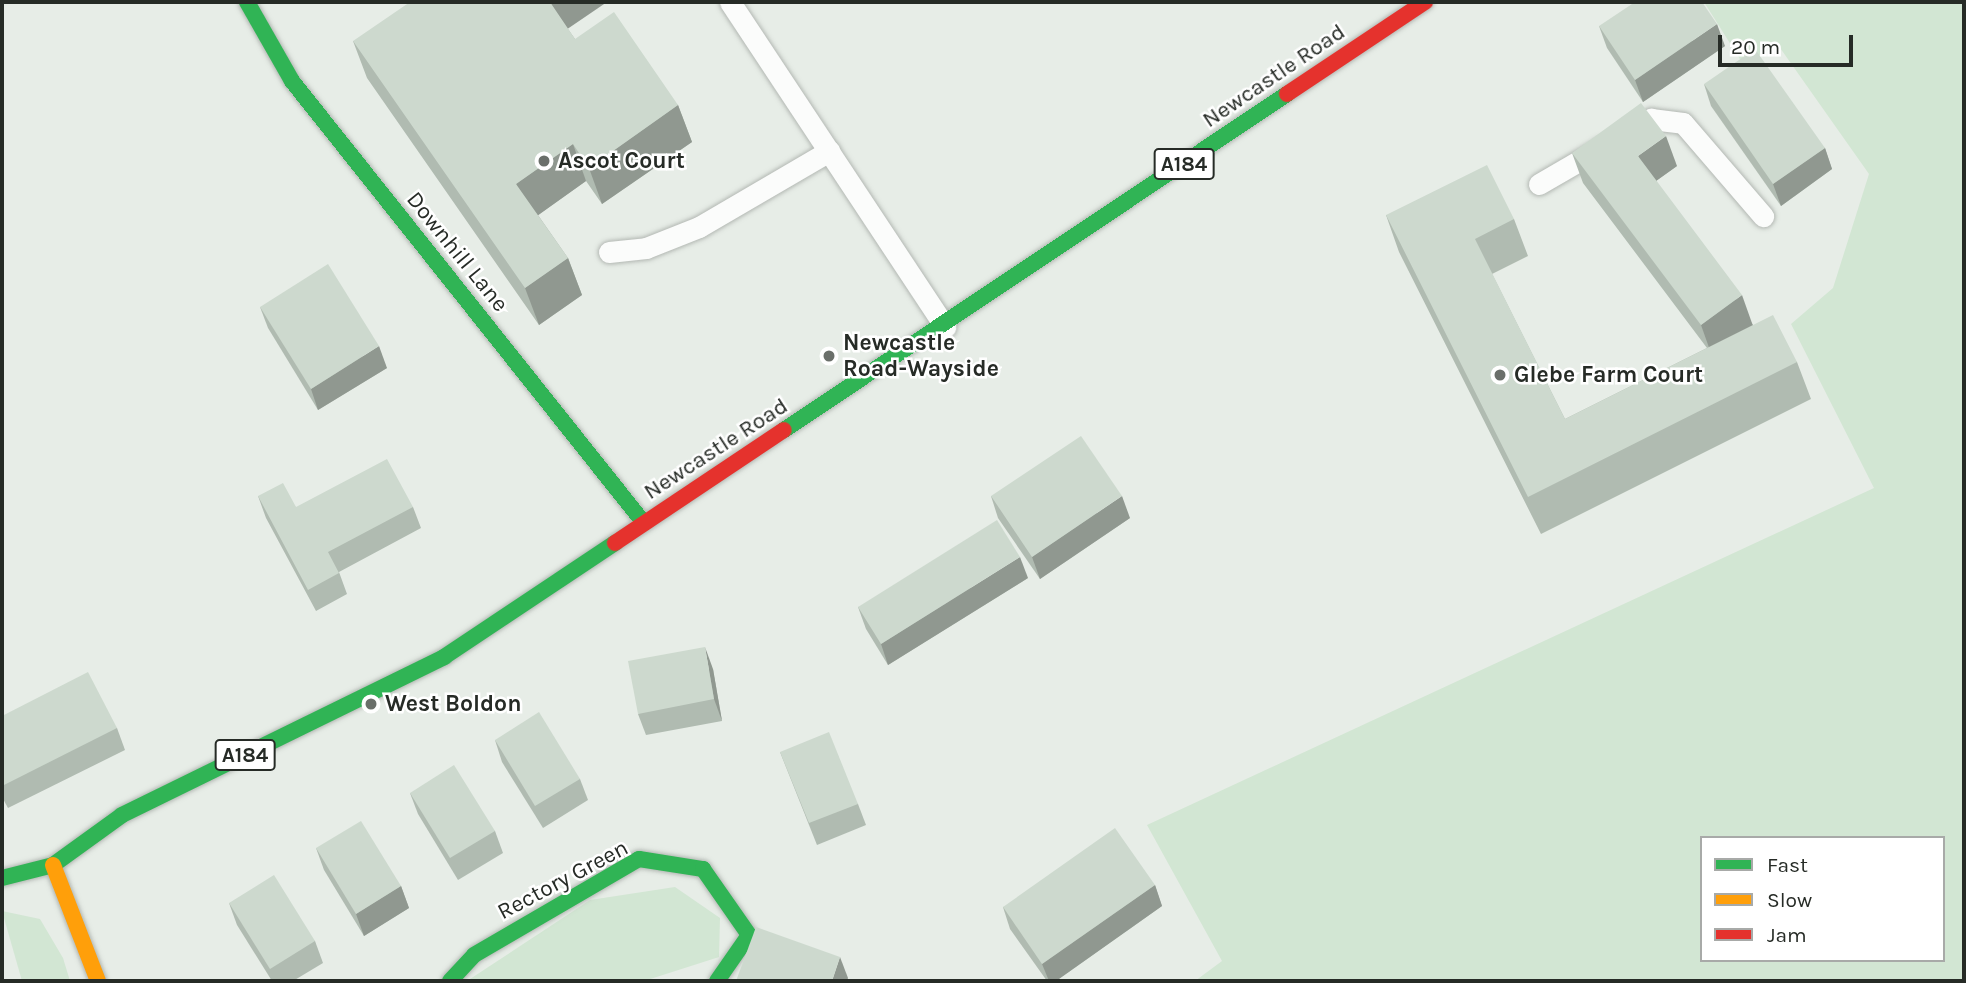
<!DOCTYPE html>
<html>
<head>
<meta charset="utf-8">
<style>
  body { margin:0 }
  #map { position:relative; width:1966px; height:983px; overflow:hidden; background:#e7ede7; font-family:Karla,sans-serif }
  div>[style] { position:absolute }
  .green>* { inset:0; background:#d2e6d3 }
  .roads { filter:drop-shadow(0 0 2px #b3b8b3) drop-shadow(0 0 2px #b3b8b3) }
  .lane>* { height:21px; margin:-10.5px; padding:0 10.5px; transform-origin:10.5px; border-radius:10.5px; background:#fbfcfb }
  .fast>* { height:16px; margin:-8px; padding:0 8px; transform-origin:8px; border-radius:8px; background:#30b455 }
  .slow>* { height:16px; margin:-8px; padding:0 8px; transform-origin:8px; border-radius:8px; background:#ff9f0a }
  .jam>* { height:16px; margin:-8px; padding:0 8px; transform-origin:8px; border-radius:8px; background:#e5322d }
  .wall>* { inset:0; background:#b0bbb1 }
  .shaded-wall>* { inset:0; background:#909890 }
  .building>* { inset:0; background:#cdd9ce }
  .dots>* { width:19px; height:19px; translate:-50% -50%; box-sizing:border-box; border:4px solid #fff; border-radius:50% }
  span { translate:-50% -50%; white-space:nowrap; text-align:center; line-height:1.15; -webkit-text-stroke:5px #fff; paint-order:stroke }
  .shield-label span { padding:2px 5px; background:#fff; border:2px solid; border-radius:5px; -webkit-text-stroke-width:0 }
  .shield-label { font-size:21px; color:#262b26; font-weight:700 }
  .street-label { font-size:23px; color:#262b26 }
  .poi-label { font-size:23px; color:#262b26; font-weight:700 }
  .left { translate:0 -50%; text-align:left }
  .frame { position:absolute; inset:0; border:4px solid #262b26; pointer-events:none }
  .legend { position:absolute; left:1700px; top:836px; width:245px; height:126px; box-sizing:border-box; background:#fff; border:2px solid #a8aaa8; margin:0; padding:9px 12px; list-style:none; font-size:21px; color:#262b26 }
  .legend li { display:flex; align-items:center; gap:14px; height:35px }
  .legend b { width:35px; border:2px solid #a8aaa8 }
  .scale { position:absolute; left:1718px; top:35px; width:135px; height:32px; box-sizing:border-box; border:4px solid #262b26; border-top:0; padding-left:9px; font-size:21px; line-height:24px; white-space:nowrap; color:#262b26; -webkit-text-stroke:5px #fff; paint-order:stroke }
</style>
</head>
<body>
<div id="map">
  <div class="green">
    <div style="clip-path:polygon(evenodd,1704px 2px,1964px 2px,1964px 981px,1195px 981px,1222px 961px,1147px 825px,1874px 488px,1791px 324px,1833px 288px,1869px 174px,1778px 45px,1743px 64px,1704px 2px,1702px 838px,1943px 838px,1943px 960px,1702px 960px,1702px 838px)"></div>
    <div style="clip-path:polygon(675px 887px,720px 918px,719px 957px,644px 981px,467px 981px,590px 900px)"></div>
    <div style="clip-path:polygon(2px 911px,40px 919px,63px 958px,70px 981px,22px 981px)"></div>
  </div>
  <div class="roads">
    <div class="lane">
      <div style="left:730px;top:2px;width:390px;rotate:56.5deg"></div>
      <div style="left:1629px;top:132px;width:26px;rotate:-31deg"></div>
      <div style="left:1651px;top:119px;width:32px;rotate:7deg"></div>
      <div style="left:1683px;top:123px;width:123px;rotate:49.3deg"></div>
      <div style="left:1539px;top:184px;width:72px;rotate:-30.1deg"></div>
      <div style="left:609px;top:252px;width:37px;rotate:-6deg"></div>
      <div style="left:646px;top:248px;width:57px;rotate:-21.6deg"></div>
      <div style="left:699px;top:227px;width:151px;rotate:-30.3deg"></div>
    </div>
    <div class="fast">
      <div style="left:247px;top:2px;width:91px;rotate:60.3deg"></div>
      <div style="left:292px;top:81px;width:565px;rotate:51.47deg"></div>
      <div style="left:784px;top:430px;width:605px;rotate:-33.74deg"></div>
      <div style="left:2px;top:878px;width:53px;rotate:-14.3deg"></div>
      <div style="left:53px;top:865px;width:85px;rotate:-35.9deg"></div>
      <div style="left:122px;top:815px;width:359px;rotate:-26.1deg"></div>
      <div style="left:444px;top:657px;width:206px;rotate:-33.7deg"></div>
      <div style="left:450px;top:981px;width:35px;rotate:-47deg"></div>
      <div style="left:474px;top:955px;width:191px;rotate:-30.2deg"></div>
      <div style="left:639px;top:859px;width:65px;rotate:8.9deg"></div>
      <div style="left:703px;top:869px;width:80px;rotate:55.1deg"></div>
      <div style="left:749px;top:935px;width:56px;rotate:124.8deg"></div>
    </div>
    <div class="slow">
      <div style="left:53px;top:865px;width:124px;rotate:68.8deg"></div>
    </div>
    <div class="jam">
      <div style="left:1287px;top:94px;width:166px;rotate:-33.7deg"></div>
      <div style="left:615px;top:543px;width:203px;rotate:-33.8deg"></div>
    </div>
  </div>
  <div class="wall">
    <div style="clip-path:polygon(1599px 26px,1725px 46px,1643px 102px,1607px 48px)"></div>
    <div style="clip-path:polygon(568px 29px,575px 39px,678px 105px,692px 142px,602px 204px,586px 181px,538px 215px,568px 258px,582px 295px,539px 325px,367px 78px,353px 41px)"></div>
    <div style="clip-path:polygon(1704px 84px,1825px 148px,1832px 169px,1781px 206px,1711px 106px)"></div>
    <div style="clip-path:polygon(1572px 153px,1677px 166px,1656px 181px,1753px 325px,1797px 362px,1811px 399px,1541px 534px,1399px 252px,1386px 215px,1514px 219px,1528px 256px,1492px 274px,1565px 419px,1707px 348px,1583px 183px)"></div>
    <div style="clip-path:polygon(260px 307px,387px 368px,318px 410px,268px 328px)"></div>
    <div style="clip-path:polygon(258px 496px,296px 507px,413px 507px,421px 528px,339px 572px,347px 594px,316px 611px,266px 518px)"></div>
    <div style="clip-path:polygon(991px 496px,1130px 518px,1040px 579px,998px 518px)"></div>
    <div style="clip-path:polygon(1028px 578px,888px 665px,866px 629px,858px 607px)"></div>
    <div style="clip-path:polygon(713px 669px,722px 721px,646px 735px,638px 714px)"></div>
    <div style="clip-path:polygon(2px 716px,117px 728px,125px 750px,8px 808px,2px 797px)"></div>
    <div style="clip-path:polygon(495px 740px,580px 779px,588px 800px,543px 828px,502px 762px)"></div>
    <div style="clip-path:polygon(780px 752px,858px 804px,866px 825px,817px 845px)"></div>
    <div style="clip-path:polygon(410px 793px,495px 831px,503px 853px,458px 880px,418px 814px)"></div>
    <div style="clip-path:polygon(316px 848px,401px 886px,409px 908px,364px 936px,324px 870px)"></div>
    <div style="clip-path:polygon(1155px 885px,1162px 906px,1056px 981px,1047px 981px,1010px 929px,1003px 907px)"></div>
    <div style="clip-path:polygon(229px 903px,315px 941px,323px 963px,293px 981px,272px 981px,237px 925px)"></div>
  </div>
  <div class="shaded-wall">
    <div style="clip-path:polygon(548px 2px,607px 2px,560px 34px)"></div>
    <div style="clip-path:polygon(1717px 24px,1725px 46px,1643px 102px,1635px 80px)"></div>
    <div style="clip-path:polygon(678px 105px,692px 142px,602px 204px,589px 168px)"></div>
    <div style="clip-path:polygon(1666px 136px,1677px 166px,1649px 186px,1638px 156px)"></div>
    <div style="clip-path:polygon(573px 144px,586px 181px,530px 221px,516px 184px)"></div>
    <div style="clip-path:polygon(1825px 148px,1832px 169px,1781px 206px,1773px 184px)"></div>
    <div style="clip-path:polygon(568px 258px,582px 295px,539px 325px,525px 288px)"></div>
    <div style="clip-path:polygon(1742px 295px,1753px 326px,1712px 356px,1701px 325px)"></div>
    <div style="clip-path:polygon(379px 346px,387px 368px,318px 410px,311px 389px)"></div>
    <div style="clip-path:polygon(1122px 496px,1130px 518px,1040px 579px,1032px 557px)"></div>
    <div style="clip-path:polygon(1020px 557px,1028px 578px,888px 665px,881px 644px)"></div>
    <div style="clip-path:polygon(705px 647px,713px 669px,722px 721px,714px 699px)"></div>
    <div style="clip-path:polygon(1155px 885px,1162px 906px,1056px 981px,1049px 981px,1042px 964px)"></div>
    <div style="clip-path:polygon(401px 886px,409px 908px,364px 936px,356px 914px)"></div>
    <div style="clip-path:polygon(840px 957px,848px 978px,847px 981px,832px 981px)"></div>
  </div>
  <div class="building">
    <div style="clip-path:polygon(410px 2px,550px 2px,575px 39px,614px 12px,678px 105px,589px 168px,573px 144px,516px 184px,568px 258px,525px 288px,353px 41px)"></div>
    <div style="clip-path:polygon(1635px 2px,1702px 2px,1717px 24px,1635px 80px,1599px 26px)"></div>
    <div style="clip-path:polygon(1755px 49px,1825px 148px,1773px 184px,1704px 84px)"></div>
    <div style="clip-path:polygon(1641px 103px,1666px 136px,1638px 156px,1742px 295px,1701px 325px,1572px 153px)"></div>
    <div style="clip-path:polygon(1487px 165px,1514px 219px,1475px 239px,1565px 419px,1773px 315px,1797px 362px,1528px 497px,1386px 215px)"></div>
    <div style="clip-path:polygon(328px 264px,379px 346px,311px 389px,260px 307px)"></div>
    <div style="clip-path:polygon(1081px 436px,1122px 496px,1032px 557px,991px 496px)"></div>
    <div style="clip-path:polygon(387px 459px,413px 507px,328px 552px,339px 573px,308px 590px,258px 496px,283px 483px,296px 507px)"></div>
    <div style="clip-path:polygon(997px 520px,1020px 557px,881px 644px,858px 607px)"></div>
    <div style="clip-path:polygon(705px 647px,714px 699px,638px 714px,628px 661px)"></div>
    <div style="clip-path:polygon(88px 672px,117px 728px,2px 786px,2px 716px)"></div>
    <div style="clip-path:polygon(539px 712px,580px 779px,535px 806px,495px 740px)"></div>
    <div style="clip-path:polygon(829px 732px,858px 804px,809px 823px,780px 752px)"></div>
    <div style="clip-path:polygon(454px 765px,495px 831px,450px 858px,410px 793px)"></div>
    <div style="clip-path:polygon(361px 821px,401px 886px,356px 914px,316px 848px)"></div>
    <div style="clip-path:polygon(1115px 828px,1155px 885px,1042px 964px,1003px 907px)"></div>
    <div style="clip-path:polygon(274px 875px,315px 941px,270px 969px,229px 903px)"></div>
    <div style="clip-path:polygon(756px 927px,840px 957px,832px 981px,736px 981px)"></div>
  </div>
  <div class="dots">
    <div style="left:544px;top:161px;background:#6a6f6a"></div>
    <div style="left:829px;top:356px;background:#6a6f6a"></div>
    <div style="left:1500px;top:375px;background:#6a6f6a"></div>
    <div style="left:371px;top:704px;background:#6a6f6a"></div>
  </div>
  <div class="shield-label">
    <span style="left:1184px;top:164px">A184</span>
    <span style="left:245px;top:755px">A184</span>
  </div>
  <div class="street-label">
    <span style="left:1274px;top:76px;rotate:-34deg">Newcastle Road</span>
    <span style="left:457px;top:252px;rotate:51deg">Downhill Lane</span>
    <span style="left:716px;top:449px;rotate:-33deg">Newcastle Road</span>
    <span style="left:563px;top:880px;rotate:-28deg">Rectory Green</span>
  </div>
  <div class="poi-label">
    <span class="left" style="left:558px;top:161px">Ascot Court</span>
    <span class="left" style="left:843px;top:356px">Newcastle<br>Road-Wayside</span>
    <span class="left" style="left:1514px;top:375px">Glebe Farm Court</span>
    <span class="left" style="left:385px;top:704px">West Boldon</span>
  </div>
  <div class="frame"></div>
  <ul class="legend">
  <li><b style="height:9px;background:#30b455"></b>Fast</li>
  <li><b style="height:9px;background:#ff9f0a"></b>Slow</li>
  <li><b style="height:9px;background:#e5322d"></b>Jam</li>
  </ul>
  <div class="scale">20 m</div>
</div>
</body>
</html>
